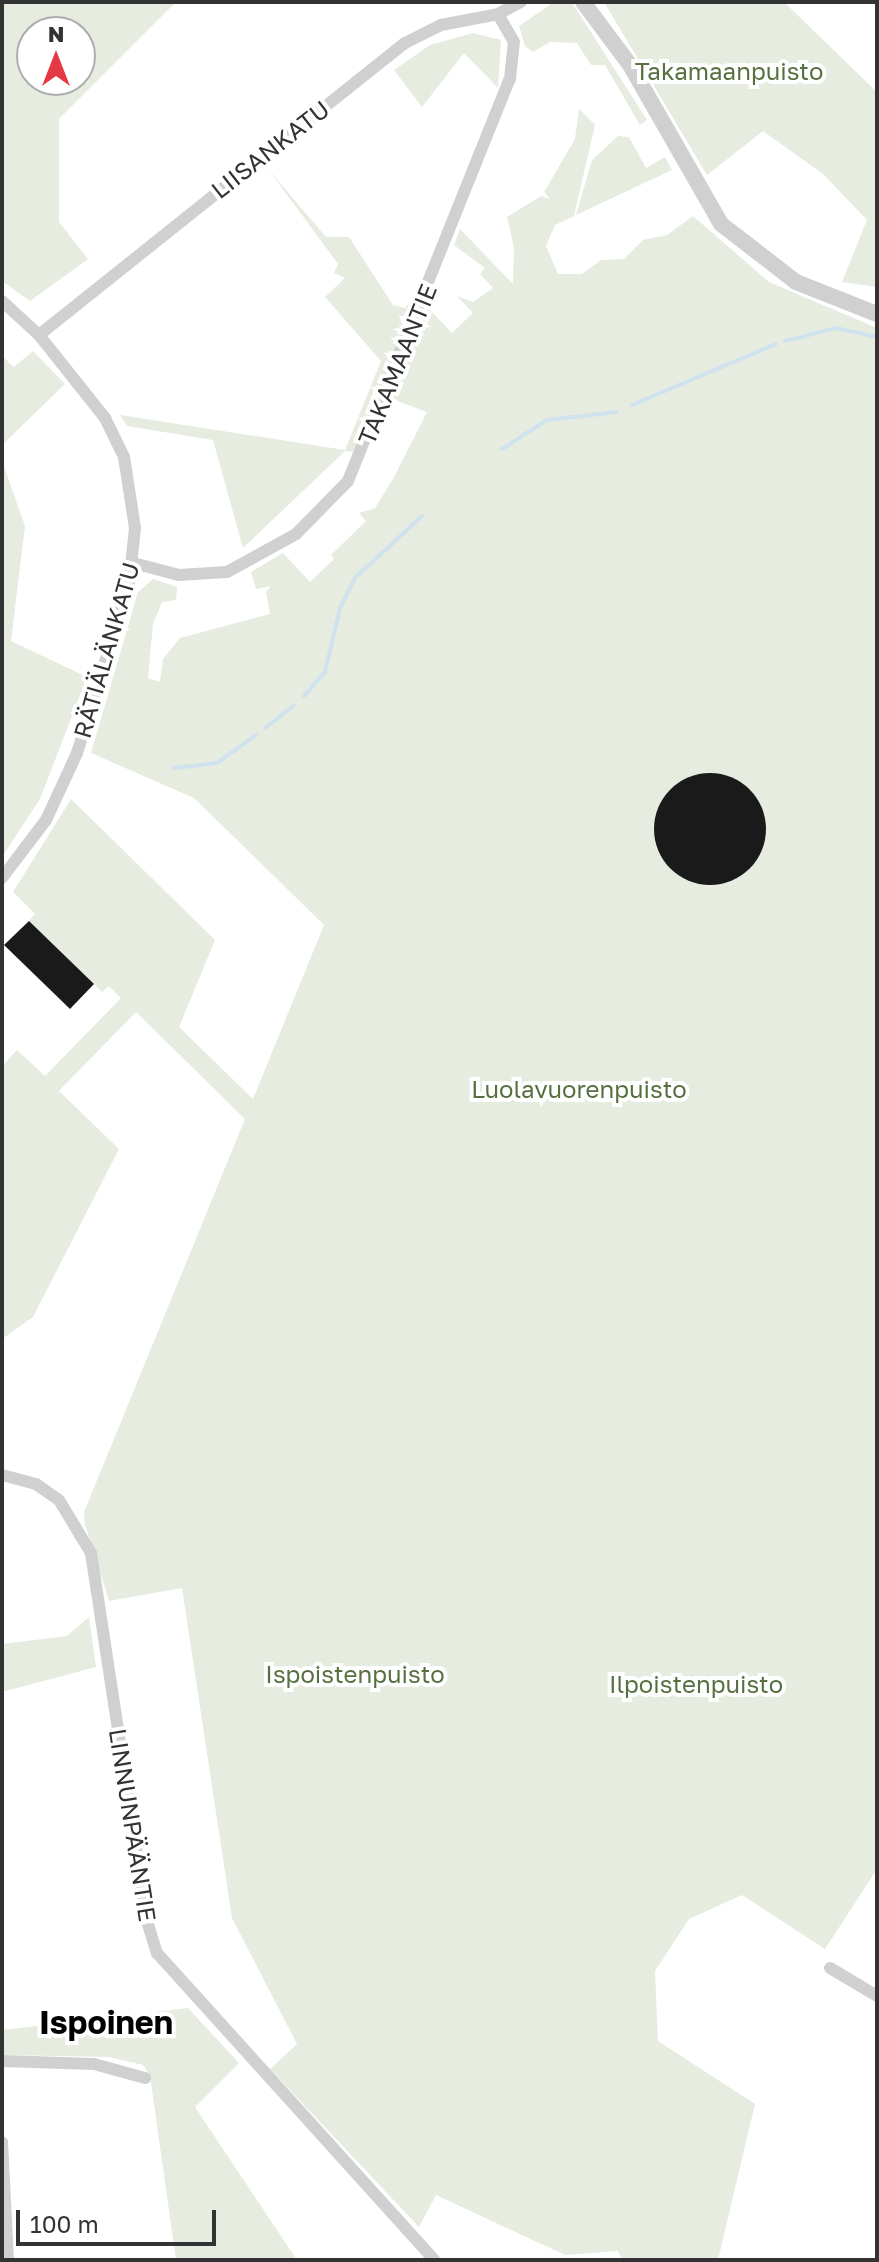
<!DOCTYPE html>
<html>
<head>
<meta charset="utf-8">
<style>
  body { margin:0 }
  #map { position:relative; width:879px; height:2262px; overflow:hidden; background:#fff; font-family:"Golos Text",sans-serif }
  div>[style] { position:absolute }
  .green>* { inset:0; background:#e6ecdf }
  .stream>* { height:4px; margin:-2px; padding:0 2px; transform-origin:2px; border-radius:2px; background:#cfe2ee }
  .building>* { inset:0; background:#1a1a1a }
  .round { border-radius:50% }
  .minor>* { height:12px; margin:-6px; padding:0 6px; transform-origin:6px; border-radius:6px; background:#d0d0d0 }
  .tertiary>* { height:16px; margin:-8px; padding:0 8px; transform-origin:8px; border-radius:8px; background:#d0d0d0 }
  span { translate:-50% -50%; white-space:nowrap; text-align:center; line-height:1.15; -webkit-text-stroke:8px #fff; paint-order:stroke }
  .park-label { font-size:24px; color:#56703f }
  .street-label { font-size:24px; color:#333 }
  .district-label { font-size:32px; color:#000; font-weight:700 }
  .frame { position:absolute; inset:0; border:4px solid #333; pointer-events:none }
  .north { position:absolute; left:16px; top:16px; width:80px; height:80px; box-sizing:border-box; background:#fff; border:2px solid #adadad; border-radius:50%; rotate:0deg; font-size:22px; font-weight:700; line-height:32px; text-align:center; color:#333 }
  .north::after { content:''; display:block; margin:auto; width:28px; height:36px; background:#e63946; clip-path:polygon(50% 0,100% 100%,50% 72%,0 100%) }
  .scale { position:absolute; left:16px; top:2210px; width:200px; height:36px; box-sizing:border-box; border:4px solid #333; border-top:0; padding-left:10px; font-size:24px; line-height:28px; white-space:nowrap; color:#333; -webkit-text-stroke:6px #fff; paint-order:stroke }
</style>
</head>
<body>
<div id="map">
  <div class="green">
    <div style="clip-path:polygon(evenodd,2px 2px,176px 2px,59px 119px,59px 222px,88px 259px,30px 301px,2px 281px,2px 2px,32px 32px,80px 32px,80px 80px,32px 80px,32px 32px)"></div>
    <div style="clip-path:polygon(554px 2px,573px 4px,647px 120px,640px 125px,605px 65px,591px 65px,577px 43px,550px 42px,533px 52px,525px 46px,519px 26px)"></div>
    <div style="clip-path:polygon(604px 2px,784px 2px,877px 92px,877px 287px,842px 282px,867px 220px,823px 174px,763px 131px,707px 175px)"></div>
    <div style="clip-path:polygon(473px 33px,501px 40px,498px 88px,464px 53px,422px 107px,394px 70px,430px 45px)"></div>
    <div style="clip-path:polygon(579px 109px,595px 125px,574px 216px,555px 225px,546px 246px,558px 274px,582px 274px,601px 260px,624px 259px,643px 240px,667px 235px,693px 216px,769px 282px,877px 328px,877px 1869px,825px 1949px,742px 1895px,689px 1919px,655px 1971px,658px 2041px,755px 2104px,718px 2260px,622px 2260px,618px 2251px,565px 2255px,436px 2195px,419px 2227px,270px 2069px,297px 2044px,232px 1918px,182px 1588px,109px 1601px,85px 1524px,84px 1512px,245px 1119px,136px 1012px,59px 1091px,119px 1149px,33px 1317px,2px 1339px,2px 1066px,17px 1050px,45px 1076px,121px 998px,109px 986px,102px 992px,29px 921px,35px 914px,13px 892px,71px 799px,215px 940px,179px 1027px,253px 1099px,324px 925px,194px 798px,91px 753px,138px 592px,153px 579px,177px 587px,176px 600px,162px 602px,153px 624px,148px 678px,160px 682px,163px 659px,180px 638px,270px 614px,266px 592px,271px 586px,256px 589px,251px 572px,283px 553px,310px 582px,334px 559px,331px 555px,366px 521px,359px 513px,375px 508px,393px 479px,427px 412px,392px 399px,428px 308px,452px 333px,473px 313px,457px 296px,473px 302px,493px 288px,480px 274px,485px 268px,454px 245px,460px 229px,513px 284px,514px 248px,507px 217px,541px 196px,550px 199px,544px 192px,575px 139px)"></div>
    <div style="clip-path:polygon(618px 136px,629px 137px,646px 168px,665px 157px,672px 170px,576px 215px,592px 160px)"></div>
    <div style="clip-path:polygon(268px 169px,326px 237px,349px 237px,393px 305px,405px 308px,418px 292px,408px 318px,399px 315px,404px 330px,354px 452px,345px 451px,243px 548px,213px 440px,127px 426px,120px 415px,345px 450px,381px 361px,325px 297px,345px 278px,334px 273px,338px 264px)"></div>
    <div style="clip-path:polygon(33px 351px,65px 384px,2px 445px,2px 356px,14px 367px)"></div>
    <div style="clip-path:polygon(2px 461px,25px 526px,11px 641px,87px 677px,40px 799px,2px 857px)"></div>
    <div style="clip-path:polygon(89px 1617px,96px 1667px,2px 1692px,2px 1644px,67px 1636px)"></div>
    <div style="clip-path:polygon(188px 2008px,239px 2063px,195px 2107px,297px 2260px,176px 2260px,150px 2076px,143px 2065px,109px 2057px,4px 2055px,2px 2030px)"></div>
  </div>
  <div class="stream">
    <div style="left:785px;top:341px;width:53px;rotate:-14.3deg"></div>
    <div style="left:836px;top:328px;width:42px;rotate:12.4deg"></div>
    <div style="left:632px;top:405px;width:156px;rotate:-23deg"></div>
    <div style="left:502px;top:449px;width:54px;rotate:-32.8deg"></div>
    <div style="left:547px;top:420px;width:70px;rotate:-6.5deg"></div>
    <div style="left:304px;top:696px;width:32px;rotate:-49deg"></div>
    <div style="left:325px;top:672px;width:66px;rotate:-76.8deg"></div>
    <div style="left:340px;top:608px;width:34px;rotate:-63deg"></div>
    <div style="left:355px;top:578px;width:91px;rotate:-42.8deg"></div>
    <div style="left:265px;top:728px;width:37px;rotate:-38deg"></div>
    <div style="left:174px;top:768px;width:43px;rotate:-6.6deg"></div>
    <div style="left:217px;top:763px;width:48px;rotate:-35.7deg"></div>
  </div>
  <div class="building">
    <div class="round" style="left:654px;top:773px;width:112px;height:112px"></div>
    <div style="clip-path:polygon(29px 921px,94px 984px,70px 1009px,4px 945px)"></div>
  </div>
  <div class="minor">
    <div style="left:2px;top:301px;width:50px;rotate:42.6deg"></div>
    <div style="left:39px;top:335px;width:106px;rotate:51.5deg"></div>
    <div style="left:105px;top:418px;width:43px;rotate:64deg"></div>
    <div style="left:124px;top:457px;width:72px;rotate:81.2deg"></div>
    <div style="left:135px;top:528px;width:55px;rotate:96.2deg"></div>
    <div style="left:129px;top:583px;width:178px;rotate:107deg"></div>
    <div style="left:77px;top:753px;width:74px;rotate:114.8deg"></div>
    <div style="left:46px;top:820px;width:73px;rotate:127.2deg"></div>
    <div style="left:39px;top:335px;width:468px;rotate:-38.6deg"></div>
    <div style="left:405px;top:43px;width:40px;rotate:-26.6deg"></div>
    <div style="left:441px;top:25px;width:58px;rotate:-10.9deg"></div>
    <div style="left:498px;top:14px;width:26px;rotate:-28deg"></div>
    <div style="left:133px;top:563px;width:48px;rotate:14.6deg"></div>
    <div style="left:179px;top:575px;width:48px;rotate:-3.6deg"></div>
    <div style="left:227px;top:572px;width:79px;rotate:-28.8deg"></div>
    <div style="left:296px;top:534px;width:74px;rotate:-45.5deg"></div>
    <div style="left:348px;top:481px;width:433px;rotate:-68.1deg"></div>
    <div style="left:510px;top:79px;width:37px;rotate:-84deg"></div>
    <div style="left:514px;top:42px;width:32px;rotate:-120deg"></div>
    <div style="left:2px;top:1475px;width:35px;rotate:15deg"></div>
    <div style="left:36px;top:1484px;width:28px;rotate:35deg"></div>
    <div style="left:59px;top:1500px;width:62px;rotate:58.9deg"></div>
    <div style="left:91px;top:1553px;width:372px;rotate:81.3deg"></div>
    <div style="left:147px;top:1921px;width:34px;rotate:73deg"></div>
    <div style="left:157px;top:1953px;width:413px;rotate:47.9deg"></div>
    <div style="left:830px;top:1968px;width:55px;rotate:30.8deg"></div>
    <div style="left:2px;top:2061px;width:92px;rotate:1.9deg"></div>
    <div style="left:94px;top:2064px;width:53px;rotate:15.4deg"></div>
    <div style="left:2px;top:2142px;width:118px;rotate:87.1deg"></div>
  </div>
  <div class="tertiary">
    <div style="left:583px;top:2px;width:79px;rotate:53.3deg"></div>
    <div style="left:630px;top:65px;width:183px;rotate:60.2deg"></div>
    <div style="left:721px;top:224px;width:95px;rotate:37.7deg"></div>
    <div style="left:796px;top:282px;width:87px;rotate:21.6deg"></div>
  </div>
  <div class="park-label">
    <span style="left:729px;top:71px">Takamaanpuisto</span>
    <span style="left:579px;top:1089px">Luolavuorenpuisto</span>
    <span style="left:355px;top:1674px">Ispoistenpuisto</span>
    <span style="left:696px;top:1684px">Ilpoistenpuisto</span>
  </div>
  <div class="street-label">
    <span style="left:270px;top:149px;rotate:-38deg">LIISANKATU</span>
    <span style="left:397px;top:364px;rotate:-68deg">TAKAMAANTIE</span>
    <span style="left:106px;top:650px;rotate:-74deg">RÄTIÄLÄNKATU</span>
    <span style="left:133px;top:1825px;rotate:81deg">LINNUNPÄÄNTIE</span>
  </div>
  <div class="district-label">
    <span style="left:106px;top:2022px">Ispoinen</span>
  </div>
  <div class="frame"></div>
  <div class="north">N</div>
  <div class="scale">100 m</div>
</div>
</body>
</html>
